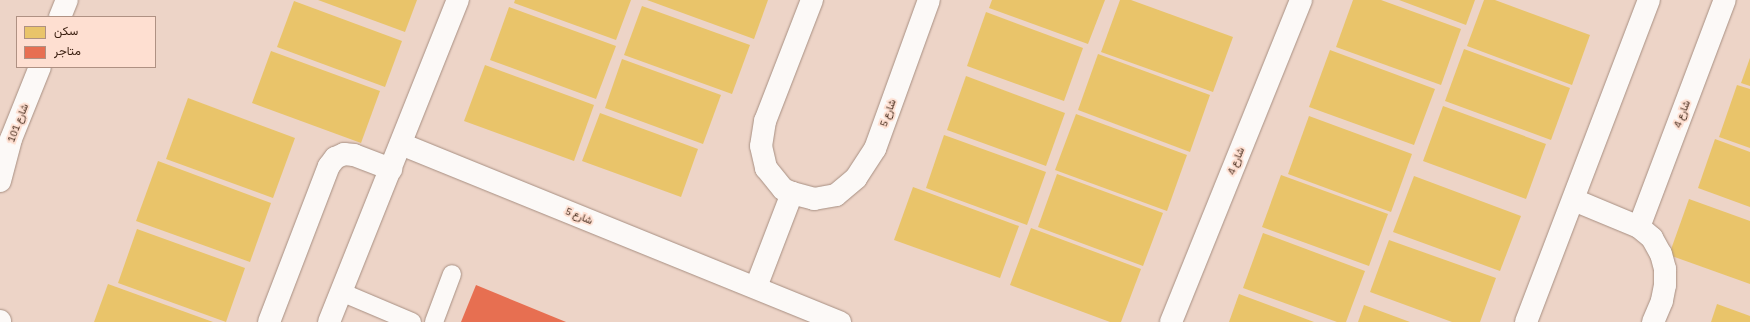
<!DOCTYPE html>
<html>
<head>
<meta charset="utf-8">
<style>
  body { margin:0 }
  #map { position:relative; width:1750px; height:322px; overflow:hidden; background:#edd4c7; font-family:"IBM Plex Sans",Vazirmatn,sans-serif }
  div>[style] { position:absolute }
  .homes>* { inset:0; background:#e9c46a }
  .shops>* { inset:0; background:#e76f51 }
  .roads { filter:drop-shadow(0 0 1px #a78f82) drop-shadow(0 0 1px #a78f82) }
  .service>* { height:18px; margin:-9px; padding:0 9px; transform-origin:9px; border-radius:9px; background:#fcf9f7 }
  .minor>* { height:22px; margin:-11px; padding:0 11px; transform-origin:11px; border-radius:11px; background:#fcf9f7 }
  .tertiary>* { height:22px; margin:-11px; padding:0 11px; transform-origin:11px; border-radius:11px; background:#fcf9f7 }
  span { translate:-50% -50%; white-space:nowrap; text-align:center; line-height:1.15; -webkit-text-stroke:4px #fedfd1; paint-order:stroke }
  .street-label { font-size:10px; color:#381d0e }
  .legend { position:absolute; left:16px; top:16px; width:140px; height:52px; box-sizing:border-box; background:#fedfd1; border:1px solid #af9183; margin:0; padding:5px 7px; list-style:none; font-size:12px; color:#381d0e }
  .legend li { display:flex; align-items:center; gap:8px; height:20px }
  .legend b { width:20px; border:1px solid #af9183 }
</style>
</head>
<body>
<div id="map">
  <div class="homes">
    <div style="clip-path:polygon(318px 0,417px 0,405px 32px)"></div>
    <div style="clip-path:polygon(515px 0,631px 0,616px 40px,514px 3px)"></div>
    <div style="clip-path:polygon(647px 0,768px 0,754px 39px)"></div>
    <div style="clip-path:polygon(992px 0,1105px 0,1088px 44px,989px 8px)"></div>
    <div style="clip-path:polygon(1120px 0,1131px 0,1233px 37px,1213px 92px,1101px 52px)"></div>
    <div style="clip-path:polygon(1353px 0,1381px 0,1461px 29px,1441px 85px,1336px 47px)"></div>
    <div style="clip-path:polygon(1399px 0,1475px 0,1466px 25px)"></div>
    <div style="clip-path:polygon(1484px 0,1495px 0,1590px 35px,1572px 85px,1467px 46px)"></div>
    <div style="clip-path:polygon(294px 1px,402px 41px,385px 87px,277px 47px)"></div>
    <div style="clip-path:polygon(642px 6px,750px 45px,732px 94px,624px 55px)"></div>
    <div style="clip-path:polygon(509px 7px,616px 46px,596px 99px,490px 60px)"></div>
    <div style="clip-path:polygon(986px 12px,1083px 48px,1064px 101px,967px 66px)"></div>
    <div style="clip-path:polygon(1464px 49px,1570px 88px,1551px 140px,1445px 101px)"></div>
    <div style="clip-path:polygon(1330px 50px,1435px 89px,1414px 145px,1309px 107px)"></div>
    <div style="clip-path:polygon(271px 51px,380px 91px,361px 143px,252px 103px)"></div>
    <div style="clip-path:polygon(1098px 54px,1210px 95px,1190px 152px,1078px 110px)"></div>
    <div style="clip-path:polygon(1750px 58px,1750px 86px,1741px 83px)"></div>
    <div style="clip-path:polygon(622px 59px,721px 95px,703px 144px,605px 108px)"></div>
    <div style="clip-path:polygon(485px 65px,594px 105px,574px 161px,464px 121px)"></div>
    <div style="clip-path:polygon(966px 76px,1065px 113px,1046px 166px,947px 130px)"></div>
    <div style="clip-path:polygon(1737px 85px,1750px 89px,1750px 148px,1719px 137px)"></div>
    <div style="clip-path:polygon(188px 98px,295px 138px,273px 198px,166px 159px)"></div>
    <div style="clip-path:polygon(1443px 106px,1546px 144px,1526px 199px,1423px 161px)"></div>
    <div style="clip-path:polygon(600px 113px,698px 149px,681px 197px,582px 161px)"></div>
    <div style="clip-path:polygon(1076px 114px,1187px 155px,1167px 211px,1055px 170px)"></div>
    <div style="clip-path:polygon(1309px 116px,1412px 154px,1391px 212px,1288px 174px)"></div>
    <div style="clip-path:polygon(944px 135px,1046px 172px,1027px 225px,926px 188px)"></div>
    <div style="clip-path:polygon(1715px 139px,1750px 152px,1750px 207px,1698px 188px)"></div>
    <div style="clip-path:polygon(158px 161px,271px 203px,250px 262px,136px 221px)"></div>
    <div style="clip-path:polygon(1057px 174px,1163px 213px,1143px 266px,1038px 227px)"></div>
    <div style="clip-path:polygon(1281px 175px,1388px 214px,1369px 266px,1262px 227px)"></div>
    <div style="clip-path:polygon(1414px 176px,1521px 216px,1500px 271px,1393px 232px)"></div>
    <div style="clip-path:polygon(913px 187px,1019px 226px,1000px 278px,894px 240px)"></div>
    <div style="clip-path:polygon(1689px 199px,1750px 221px,1750px 284px,1669px 255px)"></div>
    <div style="clip-path:polygon(1031px 228px,1141px 269px,1121px 322px,1110px 322px,1010px 285px)"></div>
    <div style="clip-path:polygon(137px 229px,245px 268px,226px 322px,118px 283px)"></div>
    <div style="clip-path:polygon(1263px 233px,1365px 271px,1346px 322px,1337px 322px,1243px 288px)"></div>
    <div style="clip-path:polygon(1389px 240px,1496px 278px,1480px 322px,1452px 322px,1370px 292px)"></div>
    <div style="clip-path:polygon(108px 284px,213px 322px,94px 322px)"></div>
    <div style="clip-path:polygon(1239px 294px,1314px 322px,1229px 322px)"></div>
    <div style="clip-path:polygon(1717px 304px,1750px 316px,1750px 322px,1711px 322px)"></div>
    <div style="clip-path:polygon(1364px 305px,1410px 322px,1358px 322px)"></div>
  </div>
  <div class="shops">
    <div style="clip-path:polygon(476px 285px,566px 322px,461px 322px)"></div>
  </div>
  <div class="roads">
    <div class="service">
      <div style="left:341px;top:292px;width:77px;rotate:22.9deg"></div>
      <div style="left:434px;top:322px;width:51px;rotate:-69.4deg"></div>
    </div>
    <div class="minor">
      <div style="left:812px;top:0;width:130px;rotate:111.2deg"></div>
      <div style="left:765px;top:121px;width:25px;rotate:99deg"></div>
      <div style="left:761px;top:146px;width:23px;rotate:77deg"></div>
      <div style="left:766px;top:168px;width:27px;rotate:51deg"></div>
      <div style="left:783px;top:189px;width:10px;rotate:24deg"></div>
      <div style="left:792px;top:193px;width:23px;rotate:15deg"></div>
      <div style="left:814px;top:199px;width:22px;rotate:-10deg"></div>
      <div style="left:836px;top:195px;width:26px;rotate:-40deg"></div>
      <div style="left:856px;top:178px;width:35px;rotate:-57deg"></div>
      <div style="left:875px;top:149px;width:158px;rotate:-70.1deg"></div>
      <div style="left:401px;top:144px;width:474px;rotate:22.1deg"></div>
      <div style="left:1574px;top:200px;width:70px;rotate:22.6deg"></div>
      <div style="left:1639px;top:227px;width:17px;rotate:40deg"></div>
      <div style="left:1652px;top:238px;width:18px;rotate:61deg"></div>
      <div style="left:1661px;top:254px;width:16px;rotate:75deg"></div>
      <div style="left:1665px;top:269px;width:16px;rotate:90deg"></div>
      <div style="left:1665px;top:285px;width:16px;rotate:101deg"></div>
      <div style="left:1662px;top:301px;width:23px;rotate:113deg"></div>
      <div style="left:1639px;top:227px;width:243px;rotate:-69.3deg"></div>
      <div style="left:756px;top:287px;width:101px;rotate:-69deg"></div>
      <div style="left:269px;top:322px;width:167px;rotate:-69deg"></div>
      <div style="left:329px;top:166px;width:10px;rotate:-53deg"></div>
      <div style="left:335px;top:158px;width:10px;rotate:-24deg"></div>
      <div style="left:344px;top:154px;width:10px;rotate:6deg"></div>
      <div style="left:354px;top:155px;width:40px;rotate:21deg"></div>
      <div style="left:329px;top:322px;width:347px;rotate:-68.2deg"></div>
      <div style="left:1171px;top:322px;width:347px;rotate:-68deg"></div>
      <div style="left:1526px;top:322px;width:345px;rotate:-69.1deg"></div>
    </div>
    <div class="tertiary">
      <div style="left:60px;top:17px;width:18px;rotate:-68deg"></div>
      <div style="left:0;top:181px;width:43px;rotate:-75.3deg"></div>
      <div style="left:11px;top:139px;width:78px;rotate:-68.1deg"></div>
      <div style="left:0;top:321px;width:1px;rotate:90deg"></div>
    </div>
  </div>
  <div class="street-label">
    <span style="left:888px;top:113px;rotate:-70deg">شارع 5</span>
    <span style="left:1682px;top:114px;rotate:-69deg">شارع 4</span>
    <span style="left:18px;top:123px;rotate:-69deg">شارع 101</span>
    <span style="left:1236px;top:161px;rotate:-68deg">شارع 4</span>
    <span style="left:579px;top:216px;rotate:22deg">شارع 5</span>
  </div>
  <ul class="legend">
  <li><b style="height:11px;background:#e9c46a"></b>سكن</li>
  <li><b style="height:11px;background:#e76f51"></b>متاجر</li>
  </ul>
</div>
</body>
</html>
